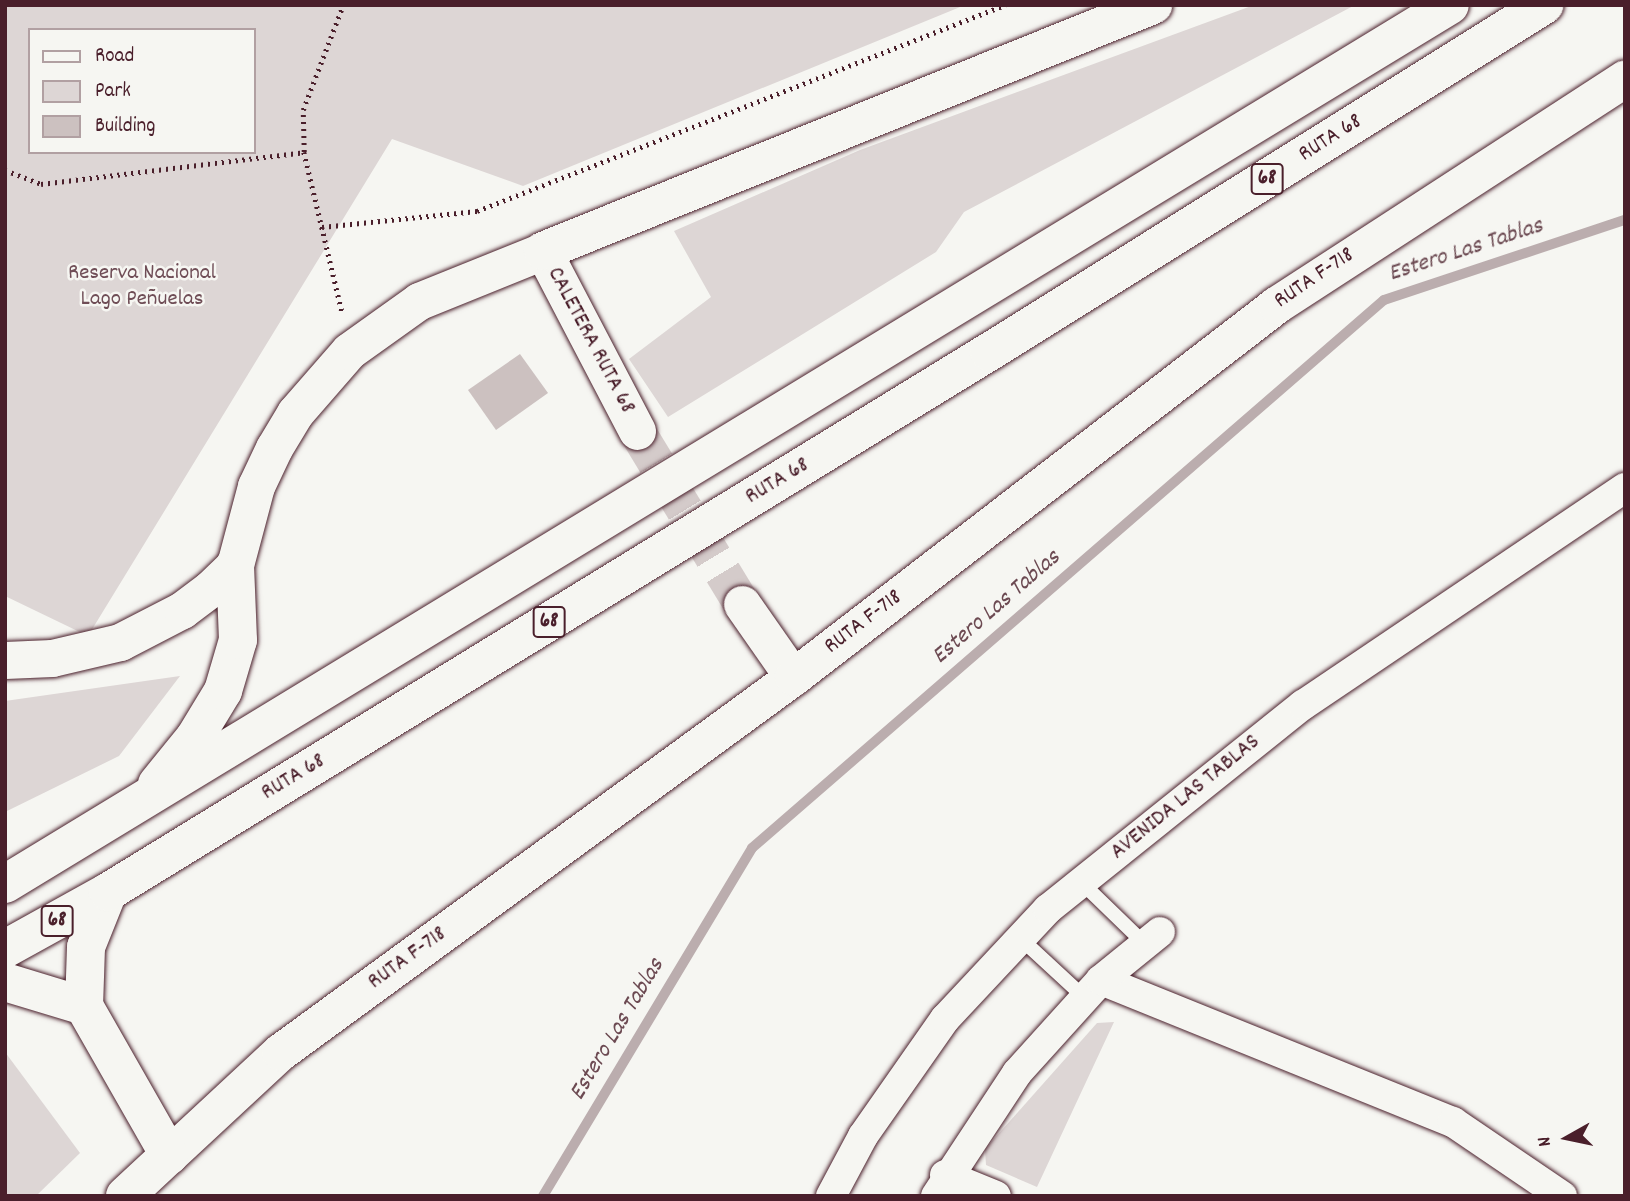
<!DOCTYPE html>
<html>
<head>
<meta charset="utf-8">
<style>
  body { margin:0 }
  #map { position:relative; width:1630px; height:1201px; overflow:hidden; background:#f6f6f2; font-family:Dekko,sans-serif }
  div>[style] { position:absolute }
  .green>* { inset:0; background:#ddd6d5 }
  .stream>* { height:10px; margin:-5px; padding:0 5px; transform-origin:5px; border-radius:5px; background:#bbadae }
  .building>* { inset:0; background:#ccc1c0 }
  .tertiary-tunnel>* { height:37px; margin-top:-18.5px; transform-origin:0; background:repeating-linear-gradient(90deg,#d4cbca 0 37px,transparent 0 55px) }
  .path>* { height:4.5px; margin-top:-2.25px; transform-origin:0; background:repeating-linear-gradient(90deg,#4a1f2b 0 2px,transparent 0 7px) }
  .roads { filter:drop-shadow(0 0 2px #4a1f2b) drop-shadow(0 0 2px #4a1f2b) }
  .service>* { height:14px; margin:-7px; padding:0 7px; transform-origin:7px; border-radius:7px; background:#f6f6f2 }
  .minor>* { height:30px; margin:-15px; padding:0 15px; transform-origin:15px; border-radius:15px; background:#f6f6f2 }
  .tertiary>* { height:37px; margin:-18.5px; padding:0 18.5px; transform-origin:18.5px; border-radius:18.5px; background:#f6f6f2 }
  .secondary>* { height:38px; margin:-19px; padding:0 19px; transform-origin:19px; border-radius:19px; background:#f6f6f2 }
  .motorway>* { height:38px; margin:-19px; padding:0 19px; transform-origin:19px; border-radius:19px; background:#f6f6f2 }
  span { translate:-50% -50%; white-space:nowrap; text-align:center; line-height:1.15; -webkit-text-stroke:5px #f6f6f2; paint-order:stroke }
  .shield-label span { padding:2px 5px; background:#f6f6f2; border:2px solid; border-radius:5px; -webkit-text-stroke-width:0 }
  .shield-label { font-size:21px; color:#4a1f2b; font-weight:700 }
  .street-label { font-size:23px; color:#4a1f2b }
  .park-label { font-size:23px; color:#6f4d56 }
  .water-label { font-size:24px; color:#6c4a52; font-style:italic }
  .frame { position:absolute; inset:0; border:7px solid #4a1f2b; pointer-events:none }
  .legend { position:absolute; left:28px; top:28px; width:228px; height:126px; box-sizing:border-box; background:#f6f6f2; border:2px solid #b1a0a2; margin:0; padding:9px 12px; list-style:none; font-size:21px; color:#4a1f2b }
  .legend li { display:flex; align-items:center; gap:14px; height:35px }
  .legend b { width:35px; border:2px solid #b1a0a2 }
  .north { position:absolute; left:1532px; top:1103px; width:70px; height:70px; -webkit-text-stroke:5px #f6f6f2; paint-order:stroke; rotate:261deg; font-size:19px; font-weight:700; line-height:28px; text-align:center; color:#4a1f2b }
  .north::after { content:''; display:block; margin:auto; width:24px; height:32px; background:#4a1f2b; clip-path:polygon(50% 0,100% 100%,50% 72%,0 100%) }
</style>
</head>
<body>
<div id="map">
  <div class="green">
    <div style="clip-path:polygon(evenodd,5px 5px,965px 5px,523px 186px,392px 139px,88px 636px,5px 596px,5px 5px,30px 30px,254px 30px,254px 152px,30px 152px,30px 30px)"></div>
    <div style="clip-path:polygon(1254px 5px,1355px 5px,964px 212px,936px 252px,668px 417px,629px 359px,711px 297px,674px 231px,860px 150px)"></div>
    <div style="clip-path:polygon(180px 676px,119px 756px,5px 812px,5px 701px)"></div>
    <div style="clip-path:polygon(1114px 1022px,1037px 1187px,986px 1165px,985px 1149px,1097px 1023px)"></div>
    <div style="clip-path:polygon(5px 1052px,80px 1153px,36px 1196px,5px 1196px)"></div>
  </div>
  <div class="stream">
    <div style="left:543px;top:1196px;width:406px;rotate:-59deg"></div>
    <div style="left:752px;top:848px;width:836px;rotate:-40.93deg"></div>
    <div style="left:1384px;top:300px;width:254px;rotate:-18.4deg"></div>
  </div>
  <div class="building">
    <div style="clip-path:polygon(520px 354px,548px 393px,496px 430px,468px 390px)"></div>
  </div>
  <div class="tertiary-tunnel">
    <div style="left:637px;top:431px;width:202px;rotate:58.7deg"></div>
  </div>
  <div class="path">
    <div style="left:304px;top:152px;width:42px;rotate:-91.4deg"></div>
    <div style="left:303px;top:110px;width:112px;rotate:-69.1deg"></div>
    <div style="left:5px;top:170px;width:39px;rotate:21deg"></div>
    <div style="left:41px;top:184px;width:265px;rotate:-6.9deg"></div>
    <div style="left:304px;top:152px;width:164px;rotate:76.6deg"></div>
    <div style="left:322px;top:227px;width:156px;rotate:-5.9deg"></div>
    <div style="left:477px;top:211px;width:567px;rotate:-21.31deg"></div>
  </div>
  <div class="roads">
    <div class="service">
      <div style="left:1081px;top:882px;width:89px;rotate:44.1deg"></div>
      <div style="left:1019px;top:937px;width:90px;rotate:42.7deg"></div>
    </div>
    <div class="minor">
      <div style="left:1101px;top:980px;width:380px;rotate:22deg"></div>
      <div style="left:1453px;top:1122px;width:132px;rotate:34.2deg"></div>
      <div style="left:945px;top:1175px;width:55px;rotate:22.4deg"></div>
      <div style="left:831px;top:1196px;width:68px;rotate:-61.9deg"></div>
      <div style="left:863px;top:1136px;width:143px;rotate:-55deg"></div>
      <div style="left:945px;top:1019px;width:151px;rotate:-46.9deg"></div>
      <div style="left:1048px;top:909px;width:327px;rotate:-38.7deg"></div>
      <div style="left:1303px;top:705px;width:388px;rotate:-34deg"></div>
      <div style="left:936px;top:1196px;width:147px;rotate:-56.6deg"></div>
      <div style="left:1017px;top:1073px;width:125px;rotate:-47.9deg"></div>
      <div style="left:1101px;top:980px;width:76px;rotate:-39.1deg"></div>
    </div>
    <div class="tertiary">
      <div style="left:742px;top:604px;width:89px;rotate:55.1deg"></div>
      <div style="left:5px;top:660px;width:47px;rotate:-2.4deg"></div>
      <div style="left:52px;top:658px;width:70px;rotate:-13.2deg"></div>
      <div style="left:120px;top:642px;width:70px;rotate:-27.3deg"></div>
      <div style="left:182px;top:610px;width:35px;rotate:-37deg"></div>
      <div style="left:210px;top:589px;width:35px;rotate:-44deg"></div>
      <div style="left:235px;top:565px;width:82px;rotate:-75.1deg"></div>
      <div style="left:256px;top:486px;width:42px;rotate:-64.7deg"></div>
      <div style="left:274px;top:448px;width:41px;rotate:-59deg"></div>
      <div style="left:295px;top:413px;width:82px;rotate:-48.9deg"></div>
      <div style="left:349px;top:351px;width:86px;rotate:-35.5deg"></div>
      <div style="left:419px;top:301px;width:134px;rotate:-22deg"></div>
      <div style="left:543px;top:251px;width:203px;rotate:62.4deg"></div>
      <div style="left:169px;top:1155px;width:151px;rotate:-42.9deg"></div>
      <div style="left:280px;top:1052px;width:635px;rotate:-36.17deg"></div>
      <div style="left:793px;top:677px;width:610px;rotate:-37.6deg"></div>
      <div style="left:1276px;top:305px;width:416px;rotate:-33deg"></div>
    </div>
    <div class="secondary">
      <div style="left:125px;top:1196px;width:60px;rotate:-43deg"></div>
    </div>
    <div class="motorway">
      <div style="left:543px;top:251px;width:658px;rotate:-21.96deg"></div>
      <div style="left:157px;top:784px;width:60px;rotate:-51deg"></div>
      <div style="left:195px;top:737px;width:54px;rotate:-58.7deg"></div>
      <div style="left:223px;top:691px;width:53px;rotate:-73.6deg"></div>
      <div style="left:238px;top:640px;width:75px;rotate:-92.3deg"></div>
      <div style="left:5px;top:884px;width:1691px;rotate:-31.31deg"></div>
      <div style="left:108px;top:892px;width:59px;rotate:111.8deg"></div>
      <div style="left:86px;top:947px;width:59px;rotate:91.9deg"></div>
      <div style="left:84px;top:1006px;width:172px;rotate:60.3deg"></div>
      <div style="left:5px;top:949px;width:118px;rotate:-29deg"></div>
      <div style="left:108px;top:892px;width:1033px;rotate:-31.51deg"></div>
      <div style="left:989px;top:352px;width:655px;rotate:-32.01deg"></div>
      <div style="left:5px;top:982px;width:83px;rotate:16.9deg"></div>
    </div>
  </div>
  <div class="shield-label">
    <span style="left:1267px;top:179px">68</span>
    <span style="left:549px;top:622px">68</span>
    <span style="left:57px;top:921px">68</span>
  </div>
  <div class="street-label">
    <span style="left:1331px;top:139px;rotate:-32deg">RUTA 68</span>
    <span style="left:1315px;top:279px;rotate:-34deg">RUTA F-718</span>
    <span style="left:590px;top:341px;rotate:62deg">CALETERA RUTA 68</span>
    <span style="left:778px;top:482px;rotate:-31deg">RUTA 68</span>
    <span style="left:864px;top:623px;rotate:-37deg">RUTA F-718</span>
    <span style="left:294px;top:778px;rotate:-31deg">RUTA 68</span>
    <span style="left:1186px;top:798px;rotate:-39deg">AVENIDA LAS TABLAS</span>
    <span style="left:408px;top:959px;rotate:-36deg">RUTA F-718</span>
  </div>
  <div class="park-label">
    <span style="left:142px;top:287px">Reserva Nacional<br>Lago Peñuelas</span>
  </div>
  <div class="water-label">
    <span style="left:1466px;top:251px;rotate:-18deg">Estero Las Tablas</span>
    <span style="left:997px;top:608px;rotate:-41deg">Estero Las Tablas</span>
    <span style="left:618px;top:1030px;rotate:-59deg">Estero Las Tablas</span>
  </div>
  <div class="frame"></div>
  <ul class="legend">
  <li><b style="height:9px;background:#f6f6f2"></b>Road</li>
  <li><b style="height:19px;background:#ddd6d5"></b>Park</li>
  <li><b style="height:19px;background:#ccc1c0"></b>Building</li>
  </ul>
  <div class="north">N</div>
</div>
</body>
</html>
